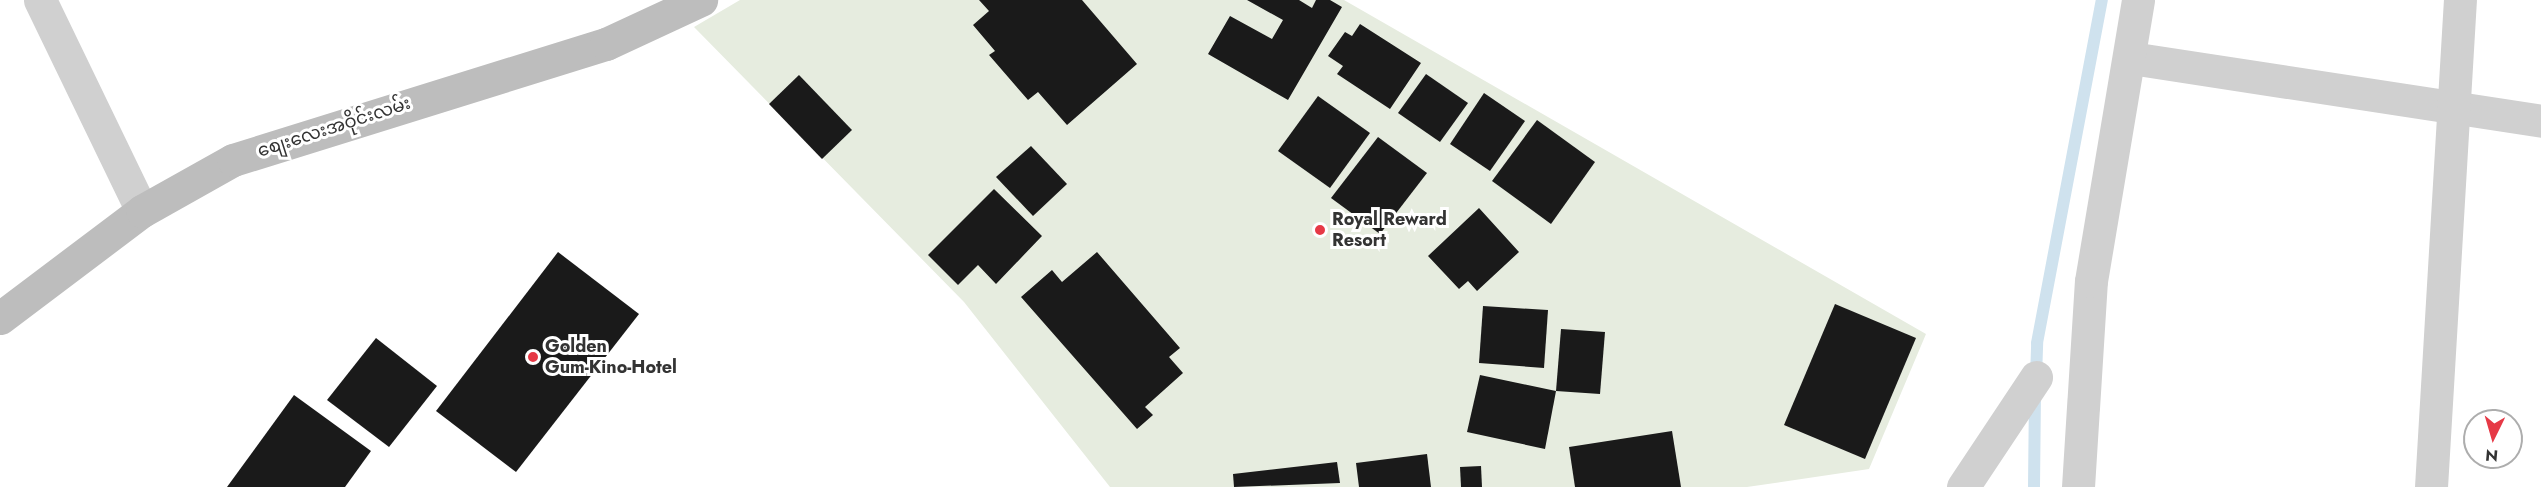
<!DOCTYPE html>
<html>
<head>
<meta charset="utf-8">
<style>
  body { margin:0 }
  #map { position:relative; width:2541px; height:487px; overflow:hidden; background:#fff; font-family:Jost,"Noto Sans Myanmar",sans-serif }
  div>[style] { position:absolute }
  .green>* { inset:0; background:#e6ecdf }
  .stream>* { height:12px; margin:-6px; padding:0 6px; transform-origin:6px; border-radius:6px; background:#cfe2ee }
  .building>* { inset:0; background:#1a1a1a }
  .street>* { height:33px; margin:-16.5px; padding:0 16.5px; transform-origin:16.5px; border-radius:16.5px; background:#d0d0d0 }
  .secondary>* { height:33px; margin:-16.5px; padding:0 16.5px; transform-origin:16.5px; border-radius:16.5px; background:#bdbdbd }
  .dots>* { width:16px; height:16px; translate:-50% -50%; box-sizing:border-box; border:3px solid #fff; border-radius:50% }
  span { translate:-50% -50%; white-space:nowrap; text-align:center; line-height:1.15; -webkit-text-stroke:6px #fff; paint-order:stroke }
  .street-label { font-size:18px; color:#333 }
  .poi-label { font-size:18px; color:#333; font-weight:700 }
  .left { translate:0 -50%; text-align:left }
  .north { position:absolute; left:2463px; top:409px; width:60px; height:60px; box-sizing:border-box; background:#fff; border:2px solid #adadad; border-radius:50%; rotate:185deg; font-size:16px; font-weight:700; line-height:24px; text-align:center; color:#333 }
  .north::after { content:''; display:block; margin:auto; width:21px; height:27px; background:#e63946; clip-path:polygon(50% 0,100% 100%,50% 72%,0 100%) }
</style>
</head>
<body>
<div id="map">
  <div class="green">
    <div style="clip-path:polygon(740px 0,1344px 0,1926px 334px,1869px 469px,1747px 487px,1110px 487px,964px 302px,694px 27px)"></div>
  </div>
  <div class="stream">
    <div style="left:2036px;top:377px;width:34px;rotate:-88deg"></div>
    <div style="left:2037px;top:343px;width:349px;rotate:-79.3deg"></div>
    <div style="left:2034px;top:487px;width:93px;rotate:-89.4deg"></div>
  </div>
  <div class="building">
    <div style="clip-path:polygon(979px 0,1082px 0,1137px 64px,1067px 125px,1038px 92px,1028px 100px,989px 55px,995px 51px,973px 25px,989px 11px)"></div>
    <div style="clip-path:polygon(1247px 0,1299px 0,1312px 8px,1316px 0,1330px 0,1342px 7px,1288px 100px,1208px 54px,1230px 16px,1272px 39px,1283px 20px)"></div>
    <div style="clip-path:polygon(1360px 24px,1421px 63px,1390px 109px,1337px 74px,1343px 66px,1328px 56px,1345px 32px,1352px 36px)"></div>
    <div style="clip-path:polygon(1426px 74px,1468px 103px,1440px 142px,1398px 113px)"></div>
    <div style="clip-path:polygon(799px 75px,852px 130px,822px 159px,769px 104px)"></div>
    <div style="clip-path:polygon(1484px 93px,1525px 121px,1490px 171px,1450px 144px)"></div>
    <div style="clip-path:polygon(1318px 96px,1370px 133px,1330px 188px,1278px 151px)"></div>
    <div style="clip-path:polygon(1537px 120px,1595px 162px,1551px 224px,1492px 181px)"></div>
    <div style="clip-path:polygon(1378px 137px,1427px 173px,1380px 234px,1331px 198px)"></div>
    <div style="clip-path:polygon(1031px 146px,1067px 184px,1033px 216px,996px 177px)"></div>
    <div style="clip-path:polygon(994px 189px,1042px 236px,996px 284px,978px 265px,958px 285px,928px 255px)"></div>
    <div style="clip-path:polygon(1479px 208px,1519px 252px,1477px 291px,1468px 281px,1459px 289px,1428px 256px)"></div>
    <div style="clip-path:polygon(558px 252px,639px 314px,516px 472px,436px 411px)"></div>
    <div style="clip-path:polygon(1097px 252px,1180px 348px,1169px 357px,1183px 373px,1145px 407px,1153px 415px,1137px 429px,1021px 297px,1052px 270px,1062px 282px)"></div>
    <div style="clip-path:polygon(1835px 304px,1916px 338px,1865px 459px,1784px 425px)"></div>
    <div style="clip-path:polygon(1483px 306px,1548px 310px,1544px 368px,1479px 363px)"></div>
    <div style="clip-path:polygon(1561px 329px,1605px 332px,1600px 394px,1556px 391px)"></div>
    <div style="clip-path:polygon(376px 338px,437px 386px,389px 447px,327px 400px)"></div>
    <div style="clip-path:polygon(1480px 375px,1556px 391px,1545px 449px,1467px 432px)"></div>
    <div style="clip-path:polygon(294px 395px,371px 451px,345px 487px,227px 487px)"></div>
    <div style="clip-path:polygon(1672px 431px,1681px 487px,1575px 487px,1569px 447px)"></div>
    <div style="clip-path:polygon(1427px 454px,1431px 487px,1359px 487px,1356px 463px)"></div>
    <div style="clip-path:polygon(1337px 462px,1340px 483px,1234px 487px,1233px 474px)"></div>
    <div style="clip-path:polygon(1481px 466px,1482px 487px,1461px 487px,1460px 467px)"></div>
  </div>
  <div class="street">
    <div style="left:40px;top:0;width:234px;rotate:64.2deg"></div>
    <div style="left:2131px;top:58px;width:415px;rotate:8.7deg"></div>
    <div style="left:1963px;top:487px;width:132px;rotate:-56.4deg"></div>
    <div style="left:2078px;top:487px;width:206px;rotate:-86.4deg"></div>
    <div style="left:2091px;top:281px;width:285px;rotate:-80.5deg"></div>
    <div style="left:2431px;top:487px;width:488px;rotate:-86.6deg"></div>
  </div>
  <div class="secondary">
    <div style="left:0;top:318px;width:178px;rotate:-37deg"></div>
    <div style="left:142px;top:211px;width:104px;rotate:-29.3deg"></div>
    <div style="left:233px;top:160px;width:391px;rotate:-17.3deg"></div>
    <div style="left:606px;top:44px;width:105px;rotate:-24.9deg"></div>
  </div>
  <div class="dots">
    <div style="left:1320px;top:230px;background:#e63946"></div>
    <div style="left:533px;top:357px;background:#e63946"></div>
  </div>
  <div class="street-label">
    <span style="left:334px;top:127px;rotate:-18deg">စျေးလေးအဝိုင်းလမ်း</span>
  </div>
  <div class="poi-label">
    <span class="left" style="left:1332px;top:230px">Royal Reward<br>Resort</span>
    <span class="left" style="left:545px;top:357px">Golden<br>Gum-Kino-Hotel</span>
  </div>
  <div class="north">N</div>
</div>
</body>
</html>
